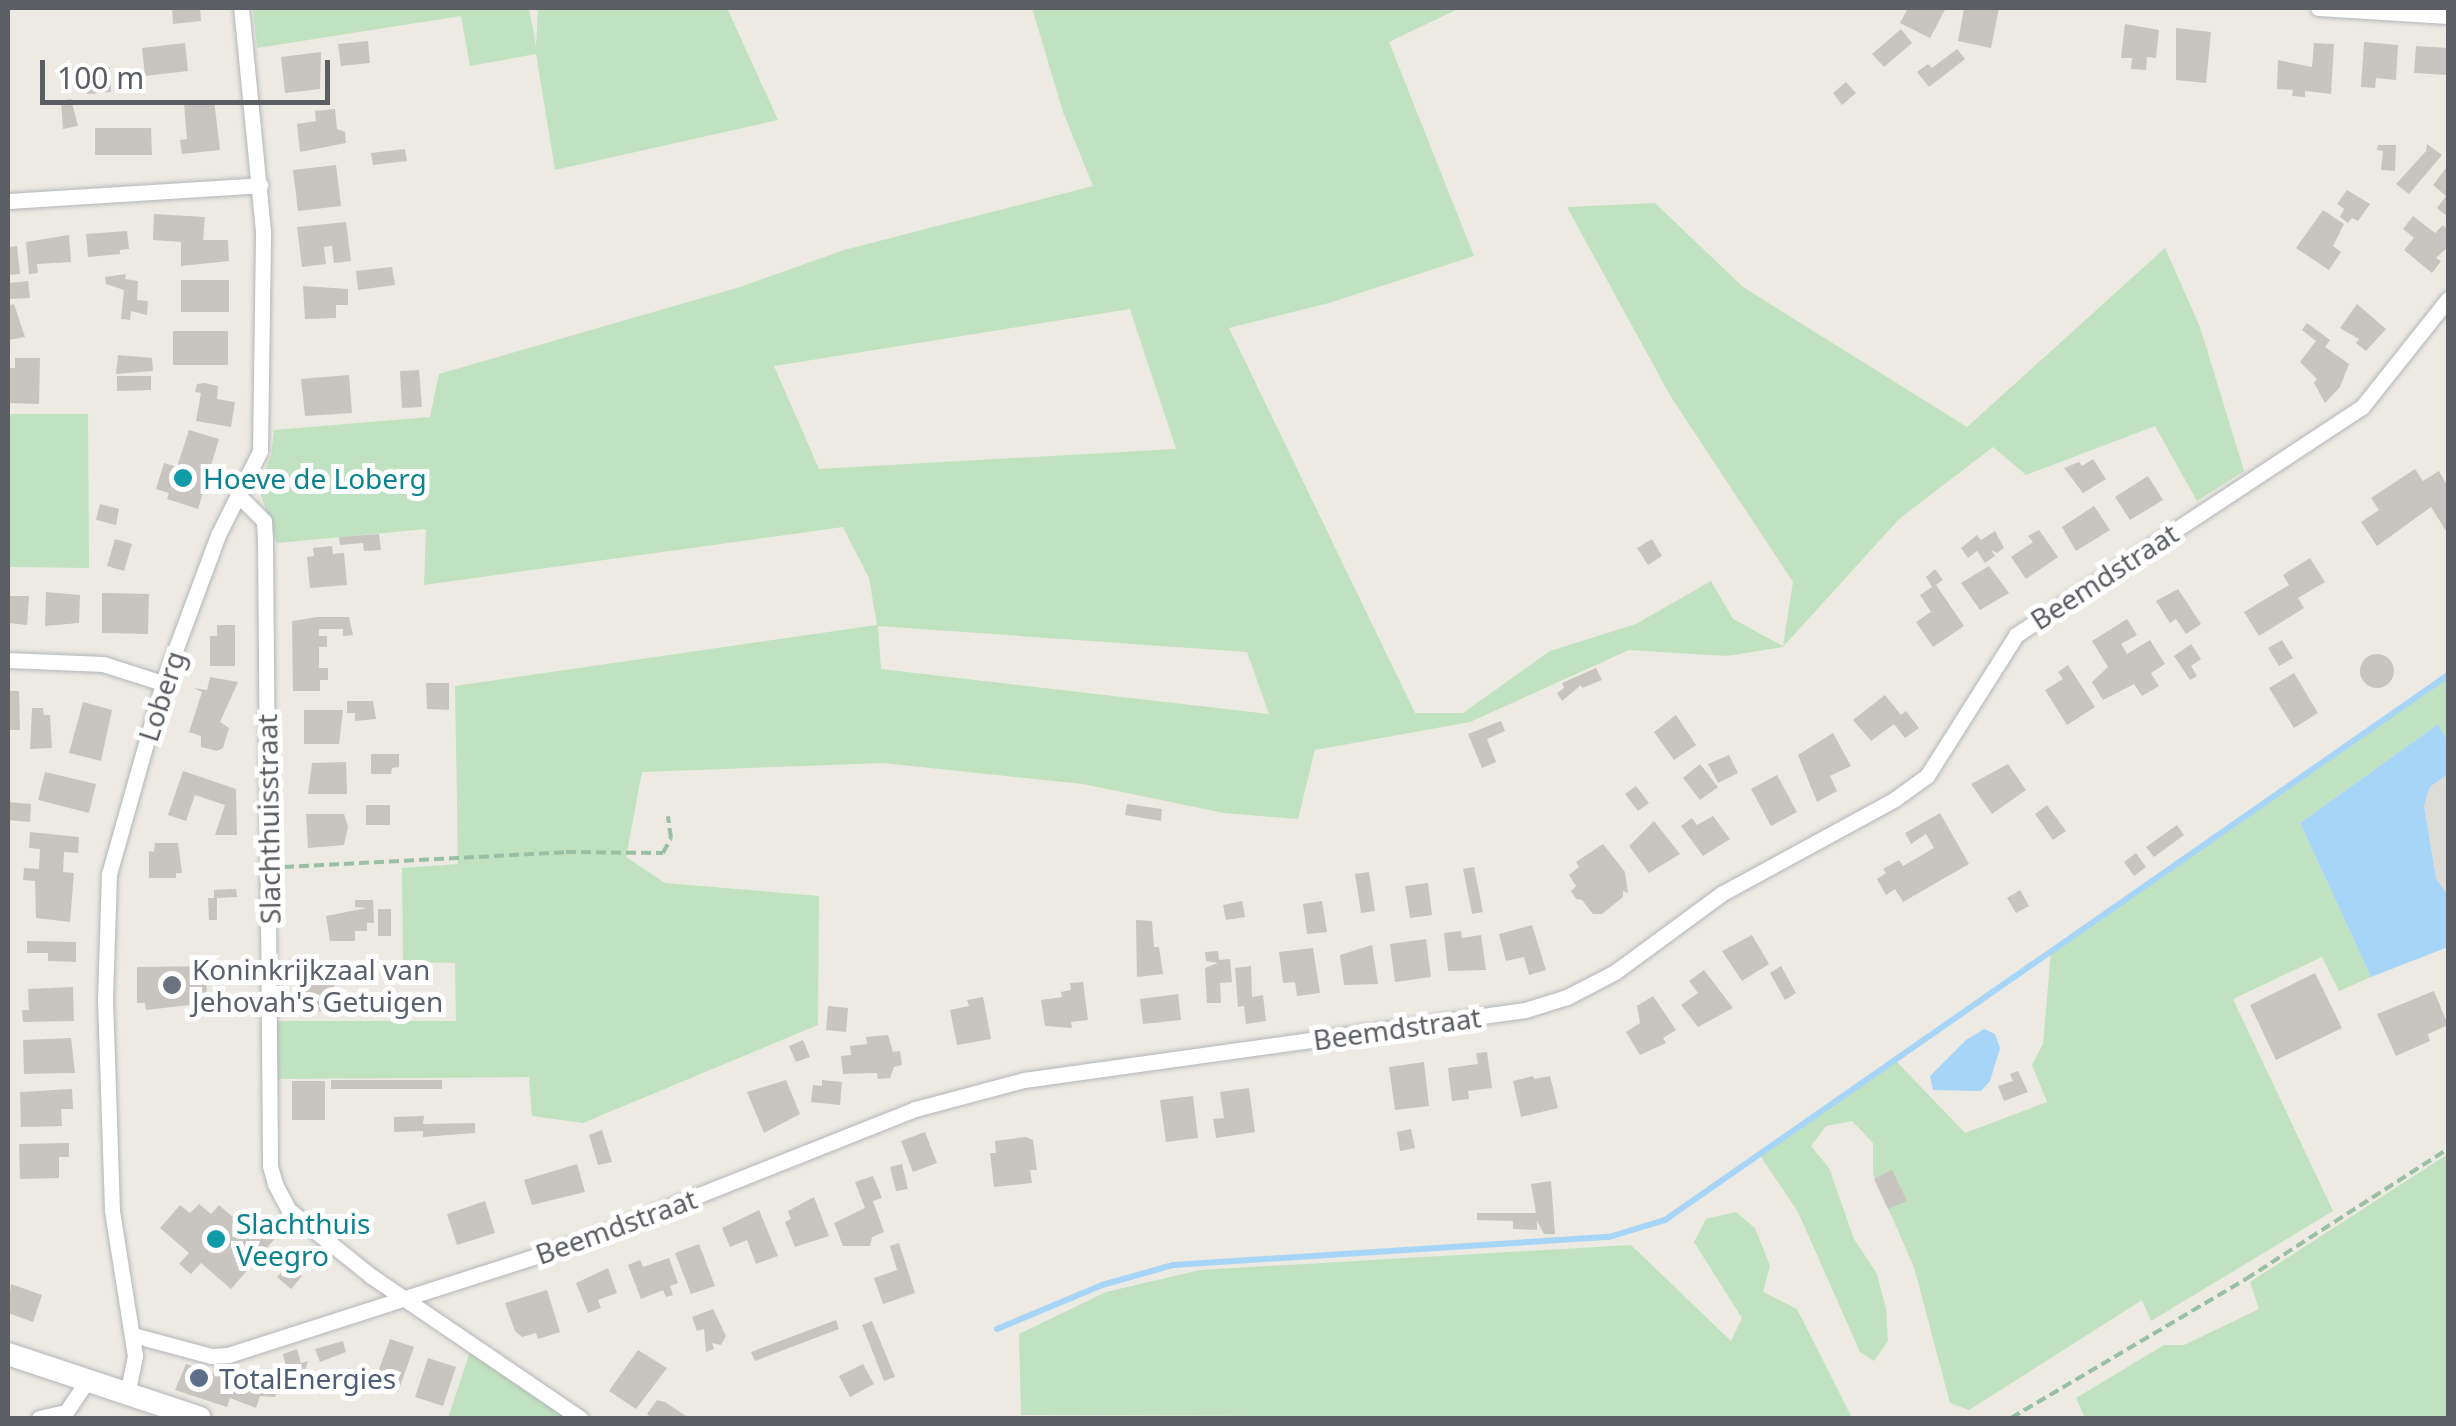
<!DOCTYPE html>
<html>
<head>
<meta charset="utf-8">
<style>
  body { margin:0 }
  #map { position:relative; width:2456px; height:1426px; overflow:hidden; background:#eceae2; font-family:"Noto Sans",sans-serif }
  div>[style] { position:absolute }
  .industrial>* { inset:0; background:#dedcd7 }
  .green>* { inset:0; background:#c1e2c0 }
  .water>* { inset:0; background:#a7d5f8 }
  .stream>* { height:6px; margin:-3px; padding:0 3px; transform-origin:3px; border-radius:3px; background:#a7d5f8 }
  .building>* { inset:0; background:#c8c5c0 }
  .round { border-radius:50% }
  .path>* { height:4px; margin-top:-2px; transform-origin:0; background:repeating-linear-gradient(90deg,#99c0a4 0 10px,transparent 0 15px) }
  .roads { filter:drop-shadow(0 0 2px #b3b5b9) drop-shadow(0 0 2px #b3b5b9) }
  .minor>* { height:15px; margin:-7.5px; padding:0 7.5px; transform-origin:7.5px; border-radius:7.5px; background:#fff }
  .secondary>* { height:22px; margin:-11px; padding:0 11px; transform-origin:11px; border-radius:11px; background:#fff }
  .dots>* { width:28px; height:28px; translate:-50% -50%; box-sizing:border-box; border:5px solid #fff; border-radius:50% }
  span { translate:-50% -50%; white-space:nowrap; text-align:center; line-height:1.15; -webkit-text-stroke:10px #fff; paint-order:stroke }
  .culture-label { font-size:28px; color:#0d838f }
  .left { translate:0 -50%; text-align:left }
  .street-label { font-size:28px; color:#5b5e62 }
  .worship-label { font-size:28px; color:#5b616d }
  .service-label { font-size:28px; color:#4e5e75 }
  .frame { position:absolute; inset:0; border:10px solid #5b5e62; pointer-events:none }
  .scale { position:absolute; left:40px; top:60px; width:290px; height:45px; box-sizing:border-box; border:5px solid #5b5e62; border-top:0; padding-left:12px; font-size:30px; line-height:35px; white-space:nowrap; color:#5b5e62; -webkit-text-stroke:8px #fff; paint-order:stroke }
</style>
</head>
<body>
<div id="map">
  <div class="industrial">
    <div style="clip-path:polygon(2448px 774px,2448px 896px,2436px 878px,2424px 806px,2430px 787px)"></div>
  </div>
  <div class="green">
    <div style="clip-path:polygon(253px 8px,529px 8px,536px 46px,538px 8px,727px 8px,778px 120px,555px 170px,536px 54px,470px 66px,461px 16px,257px 48px)"></div>
    <div style="clip-path:polygon(evenodd,1032px 8px,1460px 8px,1389px 42px,1474px 256px,1329px 303px,1229px 328px,1415px 713px,1463px 713px,1550px 651px,1636px 624px,1711px 581px,1733px 619px,1783px 646px,1793px 582px,1671px 397px,1567px 207px,1655px 203px,1743px 287px,1967px 427px,2165px 248px,2200px 327px,2244px 471px,2197px 501px,2155px 426px,2026px 475px,1993px 447px,1899px 519px,1783px 647px,1727px 656px,1629px 650px,1470px 722px,1315px 750px,1298px 819px,1224px 813px,1083px 784px,883px 763px,642px 772px,626px 857px,665px 883px,819px 896px,818px 1025px,583px 1123px,532px 1116px,529px 1077px,277px 1079px,277px 1021px,456px 1021px,455px 963px,403px 962px,402px 868px,458px 864px,455px 686px,877px 625px,869px 578px,843px 527px,424px 585px,426px 529px,277px 543px,258px 486px,271px 456px,274px 430px,430px 417px,439px 374px,740px 287px,844px 250px,1093px 186px,1063px 112px,1032px 8px,1130px 309px,1176px 449px,819px 469px,774px 366px,1130px 309px,1032px 8px,878px 626px,1247px 652px,1269px 714px,881px 669px,878px 626px)"></div>
    <div style="clip-path:polygon(8px 414px,88px 414px,89px 568px,8px 567px)"></div>
    <div style="clip-path:polygon(2448px 675px,2448px 742px,2438px 724px,2300px 823px,2371px 977px,2339px 991px,2322px 957px,2233px 999px,2333px 1211px,2151px 1321px,2142px 1300px,1969px 1410px,1950px 1403px,1914px 1267px,1873px 1174px,1873px 1143px,1852px 1121px,1826px 1126px,1811px 1146px,1829px 1168px,1854px 1239px,1877px 1274px,1886px 1309px,1888px 1341px,1874px 1361px,1860px 1352px,1798px 1212px,1759px 1154px,1895px 1060px,1965px 1133px,2047px 1102px,2032px 1065px,2043px 1044px,2051px 951px)"></div>
    <div style="clip-path:polygon(2448px 1154px,2448px 1418px,2085px 1418px,2076px 1398px,2164px 1345px,2184px 1345px,2259px 1309px,2250px 1282px)"></div>
    <div style="clip-path:polygon(1736px 1212px,1755px 1228px,1770px 1266px,1763px 1292px,1797px 1309px,1852px 1418px,1021px 1415px,1019px 1334px,1106px 1292px,1200px 1270px,1631px 1245px,1731px 1341px,1742px 1318px,1694px 1242px,1706px 1219px)"></div>
    <div style="clip-path:polygon(470px 1352px,569px 1418px,448px 1418px)"></div>
  </div>
  <div class="water">
    <div style="clip-path:polygon(2438px 724px,2448px 742px,2448px 774px,2430px 787px,2424px 806px,2436px 878px,2448px 896px,2448px 947px,2371px 977px,2300px 823px)"></div>
    <div style="clip-path:polygon(1984px 1029px,1995px 1034px,2000px 1048px,1990px 1081px,1981px 1091px,1933px 1090px,1930px 1076px,1966px 1040px)"></div>
  </div>
  <div class="stream">
    <div style="left:997px;top:1329px;width:114px;rotate:-22.7deg"></div>
    <div style="left:1102px;top:1285px;width:74px;rotate:-15.7deg"></div>
    <div style="left:1173px;top:1265px;width:437px;rotate:-3.7deg"></div>
    <div style="left:1609px;top:1237px;width:59px;rotate:-16.9deg"></div>
    <div style="left:1665px;top:1220px;width:954px;rotate:-34.84deg"></div>
  </div>
  <div class="building">
    <div style="clip-path:polygon(172px 8px,200px 8px,201px 21px,173px 24px)"></div>
    <div style="clip-path:polygon(1908px 8px,1946px 8px,1930px 38px,1900px 23px)"></div>
    <div style="clip-path:polygon(1964px 8px,1999px 8px,1991px 48px,1958px 41px)"></div>
    <div style="clip-path:polygon(2125px 24px,2159px 30px,2156px 58px,2147px 57px,2146px 70px,2131px 69px,2132px 58px,2121px 58px)"></div>
    <div style="clip-path:polygon(2176px 28px,2211px 32px,2206px 83px,2176px 80px)"></div>
    <div style="clip-path:polygon(1901px 29px,1912px 43px,1884px 67px,1872px 54px)"></div>
    <div style="clip-path:polygon(368px 41px,370px 63px,341px 66px,338px 44px)"></div>
    <div style="clip-path:polygon(2364px 42px,2398px 45px,2396px 80px,2376px 78px,2375px 88px,2361px 87px)"></div>
    <div style="clip-path:polygon(185px 43px,188px 71px,145px 76px,142px 48px)"></div>
    <div style="clip-path:polygon(2314px 43px,2334px 44px,2331px 94px,2305px 91px,2305px 97px,2292px 96px,2293px 90px,2277px 89px,2278px 60px,2312px 67px)"></div>
    <div style="clip-path:polygon(2416px 46px,2448px 48px,2448px 75px,2414px 73px)"></div>
    <div style="clip-path:polygon(1957px 49px,1965px 59px,1929px 87px,1917px 72px,1928px 64px,1932px 68px)"></div>
    <div style="clip-path:polygon(321px 52px,320px 89px,285px 93px,281px 57px)"></div>
    <div style="clip-path:polygon(110px 67px,111px 92px,87px 94px,86px 69px)"></div>
    <div style="clip-path:polygon(1846px 82px,1856px 93px,1842px 105px,1833px 93px)"></div>
    <div style="clip-path:polygon(71px 99px,78px 126px,63px 129px,61px 101px)"></div>
    <div style="clip-path:polygon(214px 100px,220px 150px,182px 154px,180px 140px,187px 139px,184px 103px)"></div>
    <div style="clip-path:polygon(335px 109px,337px 129px,345px 132px,346px 143px,300px 152px,297px 124px,316px 121px,315px 111px)"></div>
    <div style="clip-path:polygon(95px 128px,151px 128px,152px 155px,95px 155px)"></div>
    <div style="clip-path:polygon(2427px 144px,2442px 155px,2409px 194px,2396px 184px,2426px 151px)"></div>
    <div style="clip-path:polygon(2378px 145px,2396px 145px,2395px 171px,2381px 170px,2383px 151px,2377px 150px)"></div>
    <div style="clip-path:polygon(405px 149px,407px 161px,373px 165px,371px 153px)"></div>
    <div style="clip-path:polygon(336px 165px,341px 206px,298px 211px,293px 170px)"></div>
    <div style="clip-path:polygon(2446px 168px,2448px 170px,2448px 217px,2437px 208px,2446px 196px,2433px 185px)"></div>
    <div style="clip-path:polygon(2347px 190px,2370px 204px,2358px 221px,2352px 218px,2348px 223px,2340px 217px,2344px 209px,2337px 204px)"></div>
    <div style="clip-path:polygon(2323px 210px,2344px 224px,2333px 246px,2341px 252px,2329px 270px,2296px 248px)"></div>
    <div style="clip-path:polygon(154px 214px,205px 217px,203px 240px,228px 240px,229px 261px,181px 266px,181px 242px,153px 240px)"></div>
    <div style="clip-path:polygon(2413px 216px,2435px 233px,2443px 225px,2448px 230px,2448px 247px,2436px 258px,2441px 261px,2432px 273px,2404px 250px,2414px 238px,2403px 229px)"></div>
    <div style="clip-path:polygon(346px 222px,351px 261px,334px 263px,332px 246px,324px 247px,326px 264px,302px 267px,297px 227px)"></div>
    <div style="clip-path:polygon(127px 231px,129px 249px,120px 250px,120px 254px,88px 257px,86px 234px)"></div>
    <div style="clip-path:polygon(69px 235px,71px 262px,37px 264px,38px 273px,29px 274px,26px 242px)"></div>
    <div style="clip-path:polygon(17px 246px,20px 274px,8px 275px,8px 247px)"></div>
    <div style="clip-path:polygon(392px 267px,395px 285px,358px 290px,356px 271px)"></div>
    <div style="clip-path:polygon(126px 274px,125px 279px,138px 281px,137px 300px,148px 301px,147px 315px,131px 311px,130px 320px,121px 319px,124px 290px,106px 284px,105px 277px)"></div>
    <div style="clip-path:polygon(181px 280px,229px 280px,229px 312px,181px 312px)"></div>
    <div style="clip-path:polygon(28px 281px,30px 298px,10px 299px,9px 283px)"></div>
    <div style="clip-path:polygon(303px 286px,348px 289px,348px 305px,336px 305px,336px 318px,305px 319px)"></div>
    <div style="clip-path:polygon(14px 304px,25px 337px,8px 340px,8px 306px)"></div>
    <div style="clip-path:polygon(2357px 304px,2386px 329px,2366px 351px,2356px 343px,2359px 339px,2340px 328px)"></div>
    <div style="clip-path:polygon(2307px 323px,2330px 340px,2325px 347px,2349px 364px,2340px 387px,2325px 403px,2314px 383px,2317px 379px,2300px 362px,2316px 341px,2302px 330px)"></div>
    <div style="clip-path:polygon(173px 331px,228px 331px,228px 365px,173px 365px)"></div>
    <div style="clip-path:polygon(118px 355px,152px 358px,153px 371px,116px 374px)"></div>
    <div style="clip-path:polygon(15px 358px,40px 358px,39px 404px,8px 403px,8px 368px,15px 368px)"></div>
    <div style="clip-path:polygon(419px 370px,422px 407px,402px 408px,400px 371px)"></div>
    <div style="clip-path:polygon(349px 375px,352px 413px,305px 416px,301px 379px)"></div>
    <div style="clip-path:polygon(117px 376px,151px 376px,151px 390px,117px 391px)"></div>
    <div style="clip-path:polygon(204px 383px,218px 386px,217px 399px,235px 402px,231px 427px,196px 421px,201px 393px,195px 392px,197px 384px)"></div>
    <div style="clip-path:polygon(189px 430px,219px 439px,198px 509px,167px 499px,169px 493px,156px 489px,164px 463px,177px 467px)"></div>
    <div style="clip-path:polygon(2093px 459px,2106px 479px,2083px 493px,2064px 468px,2079px 462px,2082px 466px)"></div>
    <div style="clip-path:polygon(2415px 469px,2423px 481px,2439px 471px,2448px 487px,2448px 534px,2431px 507px,2377px 546px,2361px 522px,2379px 510px,2371px 498px)"></div>
    <div style="clip-path:polygon(2148px 476px,2163px 500px,2130px 520px,2115px 497px)"></div>
    <div style="clip-path:polygon(100px 504px,119px 509px,116px 525px,96px 520px)"></div>
    <div style="clip-path:polygon(2094px 506px,2110px 530px,2076px 551px,2062px 527px)"></div>
    <div style="clip-path:polygon(2039px 530px,2058px 557px,2026px 579px,2011px 557px,2033px 542px,2028px 536px)"></div>
    <div style="clip-path:polygon(1995px 531px,2004px 548px,1997px 553px,1991px 550px,1995px 556px,1985px 563px,1977px 551px,1968px 558px,1961px 548px,1977px 535px,1981px 540px)"></div>
    <div style="clip-path:polygon(379px 534px,381px 550px,364px 551px,363px 543px,340px 545px,339px 537px)"></div>
    <div style="clip-path:polygon(115px 539px,132px 544px,124px 571px,107px 566px)"></div>
    <div style="clip-path:polygon(1652px 539px,1662px 556px,1648px 565px,1637px 548px)"></div>
    <div style="clip-path:polygon(332px 546px,333px 554px,344px 553px,347px 585px,310px 588px,307px 557px,314px 556px,313px 548px)"></div>
    <div style="clip-path:polygon(2310px 558px,2325px 582px,2298px 598px,2304px 608px,2259px 636px,2244px 612px,2289px 585px,2283px 575px)"></div>
    <div style="clip-path:polygon(1989px 566px,2009px 593px,1980px 610px,1961px 583px)"></div>
    <div style="clip-path:polygon(1935px 569px,1943px 580px,1936px 585px,1964px 626px,1933px 647px,1916px 622px,1931px 612px,1920px 595px,1932px 587px,1926px 577px)"></div>
    <div style="clip-path:polygon(2178px 589px,2201px 624px,2186px 634px,2176px 619px,2170px 623px,2156px 601px)"></div>
    <div style="clip-path:polygon(46px 592px,80px 595px,79px 623px,45px 626px)"></div>
    <div style="clip-path:polygon(102px 593px,149px 594px,148px 634px,102px 633px)"></div>
    <div style="clip-path:polygon(8px 596px,29px 596px,27px 625px,8px 623px)"></div>
    <div style="clip-path:polygon(318px 617px,349px 617px,353px 635px,343px 636px,343px 629px,319px 629px,319px 636px,327px 636px,327px 647px,319px 647px,319px 668px,328px 668px,328px 680px,320px 680px,320px 691px,293px 691px,292px 621px)"></div>
    <div style="clip-path:polygon(2127px 619px,2137px 635px,2121px 644px,2127px 654px,2150px 640px,2165px 664px,2151px 673px,2159px 686px,2142px 696px,2134px 684px,2103px 700px,2092px 682px,2108px 667px,2092px 641px)"></div>
    <div style="clip-path:polygon(217px 625px,235px 625px,235px 666px,210px 666px,210px 636px,217px 636px)"></div>
    <div style="clip-path:polygon(2282px 640px,2293px 658px,2279px 666px,2268px 648px)"></div>
    <div style="clip-path:polygon(2191px 644px,2201px 659px,2191px 666px,2197px 676px,2190px 680px,2174px 656px)"></div>
    <div class="round" style="left:2360px;top:654px;width:34px;height:34px"></div>
    <div style="clip-path:polygon(2068px 665px,2095px 707px,2067px 725px,2045px 690px,2063px 679px,2058px 672px)"></div>
    <div style="clip-path:polygon(1596px 668px,1602px 680px,1582px 688px,1581px 685px,1562px 701px,1557px 693px,1564px 688px,1562px 683px)"></div>
    <div style="clip-path:polygon(2294px 673px,2318px 713px,2294px 728px,2269px 688px)"></div>
    <div style="clip-path:polygon(210px 677px,238px 682px,220px 722px,229px 728px,223px 748px,217px 751px,201px 747px,201px 736px,189px 732px,202px 692px,194px 688px,207px 690px)"></div>
    <div style="clip-path:polygon(426px 683px,449px 683px,449px 710px,427px 709px)"></div>
    <div style="clip-path:polygon(8px 691px,19px 691px,20px 730px,8px 730px)"></div>
    <div style="clip-path:polygon(1885px 695px,1901px 715px,1906px 711px,1919px 728px,1905px 738px,1894px 724px,1871px 741px,1853px 720px)"></div>
    <div style="clip-path:polygon(347px 701px,373px 701px,376px 719px,355px 721px,355px 713px,347px 713px)"></div>
    <div style="clip-path:polygon(83px 702px,112px 710px,101px 761px,69px 753px)"></div>
    <div style="clip-path:polygon(32px 708px,43px 708px,44px 715px,50px 715px,52px 748px,30px 749px)"></div>
    <div style="clip-path:polygon(304px 710px,343px 710px,339px 744px,304px 744px)"></div>
    <div style="clip-path:polygon(1676px 715px,1696px 745px,1674px 760px,1654px 732px)"></div>
    <div style="clip-path:polygon(1501px 721px,1505px 731px,1487px 739px,1496px 762px,1482px 768px,1468px 734px)"></div>
    <div style="clip-path:polygon(1833px 733px,1851px 766px,1830px 776px,1837px 791px,1817px 802px,1798px 755px)"></div>
    <div style="clip-path:polygon(371px 754px,399px 754px,399px 767px,392px 768px,391px 774px,371px 774px)"></div>
    <div style="clip-path:polygon(1729px 755px,1738px 773px,1718px 783px,1708px 764px)"></div>
    <div style="clip-path:polygon(346px 762px,347px 794px,308px 794px,312px 763px)"></div>
    <div style="clip-path:polygon(1700px 764px,1718px 787px,1700px 800px,1683px 778px)"></div>
    <div style="clip-path:polygon(2008px 764px,2026px 790px,1992px 814px,1971px 784px)"></div>
    <div style="clip-path:polygon(183px 771px,236px 789px,237px 835px,215px 835px,225px 805px,195px 795px,186px 821px,168px 815px)"></div>
    <div style="clip-path:polygon(45px 772px,96px 784px,89px 813px,38px 800px)"></div>
    <div style="clip-path:polygon(1777px 775px,1797px 812px,1771px 826px,1751px 789px)"></div>
    <div style="clip-path:polygon(1636px 786px,1649px 803px,1638px 811px,1625px 794px)"></div>
    <div style="clip-path:polygon(8px 802px,31px 804px,30px 822px,8px 820px)"></div>
    <div style="clip-path:polygon(1127px 804px,1162px 809px,1161px 821px,1125px 815px)"></div>
    <div style="clip-path:polygon(366px 805px,390px 805px,390px 825px,366px 825px)"></div>
    <div style="clip-path:polygon(2047px 805px,2066px 831px,2053px 840px,2035px 814px)"></div>
    <div style="clip-path:polygon(1940px 813px,1969px 864px,1903px 902px,1895px 889px,1886px 895px,1877px 879px,1886px 873px,1883px 869px,1899px 860px,1903px 866px,1934px 848px,1926px 834px,1911px 844px,1905px 833px)"></div>
    <div style="clip-path:polygon(306px 814px,344px 814px,348px 827px,344px 845px,308px 848px)"></div>
    <div style="clip-path:polygon(1713px 816px,1730px 839px,1703px 856px,1681px 826px,1692px 818px,1697px 825px)"></div>
    <div style="clip-path:polygon(1654px 821px,1680px 854px,1649px 873px,1629px 846px)"></div>
    <div style="clip-path:polygon(2177px 825px,2184px 835px,2154px 857px,2146px 847px)"></div>
    <div style="clip-path:polygon(30px 832px,79px 837px,78px 853px,64px 852px,63px 872px,74px 873px,70px 922px,36px 918px,35px 881px,23px 880px,24px 868px,39px 869px,40px 849px,29px 848px)"></div>
    <div style="clip-path:polygon(155px 843px,178px 843px,182px 873px,176px 873px,176px 878px,149px 878px,149px 851px,154px 852px)"></div>
    <div style="clip-path:polygon(1603px 844px,1625px 872px,1628px 893px,1623px 891px,1623px 897px,1602px 914px,1593px 914px,1582px 900px,1576px 899px,1571px 891px,1576px 886px,1569px 875px,1579px 867px,1576px 862px)"></div>
    <div style="clip-path:polygon(2136px 853px,2146px 867px,2134px 876px,2124px 862px)"></div>
    <div style="clip-path:polygon(1474px 867px,1483px 912px,1472px 914px,1463px 869px)"></div>
    <div style="clip-path:polygon(1369px 872px,1375px 911px,1361px 913px,1355px 874px)"></div>
    <div style="clip-path:polygon(1428px 883px,1432px 915px,1410px 918px,1405px 886px)"></div>
    <div style="clip-path:polygon(236px 889px,237px 897px,217px 898px,217px 920px,209px 920px,208px 898px,214px 898px,214px 890px)"></div>
    <div style="clip-path:polygon(2020px 890px,2029px 906px,2016px 913px,2007px 898px)"></div>
    <div style="clip-path:polygon(355px 900px,373px 900px,374px 923px,367px 923px,367px 931px,355px 931px,355px 941px,330px 941px,326px 916px,367px 908px,355px 907px)"></div>
    <div style="clip-path:polygon(1242px 901px,1245px 917px,1226px 920px,1223px 905px)"></div>
    <div style="clip-path:polygon(1322px 901px,1327px 932px,1307px 934px,1303px 904px)"></div>
    <div style="clip-path:polygon(378px 909px,391px 909px,391px 936px,378px 936px)"></div>
    <div style="clip-path:polygon(1136px 920px,1152px 921px,1154px 947px,1159px 947px,1163px 974px,1137px 977px)"></div>
    <div style="clip-path:polygon(1532px 925px,1546px 970px,1529px 975px,1524px 957px,1506px 961px,1499px 934px)"></div>
    <div style="clip-path:polygon(1461px 931px,1462px 938px,1481px 935px,1486px 970px,1448px 971px,1444px 933px)"></div>
    <div style="clip-path:polygon(1752px 935px,1769px 964px,1742px 981px,1722px 951px)"></div>
    <div style="clip-path:polygon(1426px 939px,1431px 977px,1395px 982px,1390px 944px)"></div>
    <div style="clip-path:polygon(27px 941px,76px 942px,76px 962px,48px 961px,48px 953px,27px 953px)"></div>
    <div style="clip-path:polygon(1372px 945px,1378px 984px,1344px 985px,1340px 955px)"></div>
    <div style="clip-path:polygon(1313px 948px,1320px 993px,1297px 996px,1295px 982px,1283px 983px,1279px 952px)"></div>
    <div style="clip-path:polygon(1218px 951px,1219px 960px,1230px 959px,1232px 982px,1220px 983px,1221px 1003px,1207px 1003px,1205px 968px,1218px 963px,1206px 961px,1205px 952px)"></div>
    <div style="clip-path:polygon(206px 966px,207px 1003px,146px 1010px,145px 1003px,137px 1003px,137px 967px)"></div>
    <div style="clip-path:polygon(1251px 966px,1252px 997px,1263px 995px,1266px 1021px,1246px 1024px,1244px 1006px,1238px 1007px,1235px 968px)"></div>
    <div style="clip-path:polygon(1781px 966px,1796px 993px,1785px 1000px,1770px 973px)"></div>
    <div style="clip-path:polygon(1704px 970px,1733px 1008px,1698px 1027px,1681px 1005px,1698px 993px,1689px 981px)"></div>
    <div style="clip-path:polygon(2315px 973px,2342px 1028px,2276px 1060px,2250px 1005px)"></div>
    <div style="clip-path:polygon(306px 975px,336px 976px,330px 1011px,303px 1012px)"></div>
    <div style="clip-path:polygon(1083px 982px,1088px 1020px,1071px 1022px,1072px 1028px,1045px 1026px,1041px 1000px,1062px 997px,1061px 992px,1071px 990px,1070px 983px)"></div>
    <div style="clip-path:polygon(73px 987px,74px 1021px,23px 1022px,22px 1010px,29px 1010px,28px 989px)"></div>
    <div style="clip-path:polygon(2434px 991px,2448px 1025px,2428px 1034px,2430px 1041px,2396px 1056px,2377px 1014px)"></div>
    <div style="clip-path:polygon(1178px 994px,1181px 1020px,1143px 1024px,1140px 999px)"></div>
    <div style="clip-path:polygon(1653px 996px,1676px 1030px,1663px 1038px,1666px 1043px,1640px 1055px,1626px 1032px,1640px 1023px,1637px 1006px)"></div>
    <div style="clip-path:polygon(983px 997px,991px 1039px,957px 1045px,950px 1010px,969px 1006px,967px 1000px)"></div>
    <div style="clip-path:polygon(828px 1006px,848px 1008px,846px 1032px,826px 1030px)"></div>
    <div style="clip-path:polygon(888px 1035px,893px 1052px,900px 1051px,902px 1065px,894px 1067px,890px 1078px,878px 1079px,877px 1073px,843px 1074px,841px 1056px,851px 1055px,850px 1046px,867px 1044px,866px 1037px)"></div>
    <div style="clip-path:polygon(71px 1038px,75px 1073px,24px 1074px,23px 1040px)"></div>
    <div style="clip-path:polygon(803px 1040px,810px 1057px,796px 1062px,789px 1046px)"></div>
    <div style="clip-path:polygon(1487px 1052px,1492px 1088px,1468px 1091px,1469px 1099px,1452px 1101px,1448px 1068px,1478px 1064px,1476px 1053px)"></div>
    <div style="clip-path:polygon(1424px 1062px,1429px 1106px,1395px 1110px,1389px 1067px)"></div>
    <div style="clip-path:polygon(2018px 1071px,2028px 1092px,2004px 1101px,1998px 1086px,2013px 1081px,2010px 1074px)"></div>
    <div style="clip-path:polygon(1533px 1076px,1534px 1079px,1550px 1076px,1558px 1108px,1521px 1117px,1513px 1081px)"></div>
    <div style="clip-path:polygon(331px 1080px,442px 1080px,442px 1089px,331px 1089px)"></div>
    <div style="clip-path:polygon(786px 1080px,800px 1114px,764px 1133px,747px 1092px)"></div>
    <div style="clip-path:polygon(822px 1080px,842px 1082px,840px 1105px,811px 1102px,813px 1085px,822px 1086px)"></div>
    <div style="clip-path:polygon(292px 1081px,325px 1081px,325px 1120px,292px 1120px)"></div>
    <div style="clip-path:polygon(1249px 1088px,1255px 1132px,1216px 1138px,1213px 1119px,1224px 1118px,1220px 1092px)"></div>
    <div style="clip-path:polygon(72px 1089px,73px 1109px,61px 1109px,62px 1126px,21px 1127px,20px 1092px)"></div>
    <div style="clip-path:polygon(1193px 1096px,1198px 1138px,1166px 1142px,1160px 1100px)"></div>
    <div style="clip-path:polygon(424px 1116px,423px 1124px,475px 1123px,475px 1133px,423px 1137px,423px 1131px,394px 1132px,394px 1117px)"></div>
    <div style="clip-path:polygon(1411px 1129px,1415px 1148px,1400px 1151px,1397px 1132px)"></div>
    <div style="clip-path:polygon(602px 1130px,612px 1162px,598px 1165px,589px 1135px)"></div>
    <div style="clip-path:polygon(925px 1132px,937px 1163px,913px 1172px,901px 1141px)"></div>
    <div style="clip-path:polygon(1026px 1137px,1033px 1140px,1037px 1170px,1030px 1170px,1032px 1183px,994px 1187px,990px 1153px,996px 1153px,995px 1141px)"></div>
    <div style="clip-path:polygon(69px 1143px,69px 1157px,59px 1157px,59px 1178px,20px 1179px,19px 1144px)"></div>
    <div style="clip-path:polygon(577px 1164px,585px 1192px,532px 1205px,524px 1180px)"></div>
    <div style="clip-path:polygon(902px 1164px,908px 1189px,896px 1191px,890px 1167px)"></div>
    <div style="clip-path:polygon(1892px 1170px,1907px 1201px,1888px 1209px,1874px 1179px)"></div>
    <div style="clip-path:polygon(873px 1176px,882px 1198px,873px 1201px,884px 1232px,872px 1237px,870px 1246px,843px 1246px,834px 1223px,865px 1208px,855px 1182px)"></div>
    <div style="clip-path:polygon(1551px 1181px,1555px 1234px,1544px 1234px,1537px 1221px,1537px 1230px,1513px 1229px,1513px 1221px,1477px 1220px,1477px 1213px,1536px 1213px,1531px 1184px)"></div>
    <div style="clip-path:polygon(814px 1197px,829px 1236px,795px 1247px,785px 1222px,791px 1219px,788px 1211px)"></div>
    <div style="clip-path:polygon(485px 1201px,495px 1233px,457px 1245px,447px 1214px)"></div>
    <div style="clip-path:polygon(199px 1204px,211px 1214px,219px 1205px,250px 1232px,266px 1213px,284px 1228px,231px 1289px,201px 1263px,191px 1274px,179px 1264px,189px 1253px,160px 1228px,180px 1205px,190px 1213px)"></div>
    <div style="clip-path:polygon(759px 1210px,778px 1256px,756px 1264px,747px 1240px,730px 1247px,722px 1228px)"></div>
    <div style="clip-path:polygon(899px 1243px,915px 1293px,883px 1304px,874px 1278px,897px 1270px,890px 1246px)"></div>
    <div style="clip-path:polygon(699px 1244px,715px 1286px,691px 1294px,675px 1253px)"></div>
    <div style="clip-path:polygon(669px 1258px,678px 1283px,670px 1286px,673px 1295px,666px 1297px,663px 1290px,641px 1299px,628px 1265px,640px 1260px,643px 1267px)"></div>
    <div style="clip-path:polygon(288px 1265px,302px 1276px,291px 1289px,277px 1277px)"></div>
    <div style="clip-path:polygon(608px 1268px,617px 1293px,598px 1300px,601px 1308px,588px 1313px,576px 1283px)"></div>
    <div style="clip-path:polygon(11px 1284px,42px 1295px,33px 1322px,8px 1313px)"></div>
    <div style="clip-path:polygon(547px 1290px,560px 1332px,538px 1339px,536px 1333px,522px 1337px,515px 1331px,505px 1303px)"></div>
    <div style="clip-path:polygon(713px 1309px,726px 1336px,721px 1345px,712px 1343px,714px 1349px,706px 1352px,704px 1329px,697px 1331px,692px 1317px)"></div>
    <div style="clip-path:polygon(836px 1320px,839px 1329px,755px 1361px,751px 1352px)"></div>
    <div style="clip-path:polygon(872px 1321px,895px 1377px,884px 1381px,862px 1325px)"></div>
    <div style="clip-path:polygon(390px 1339px,414px 1347px,398px 1392px,374px 1383px)"></div>
    <div style="clip-path:polygon(343px 1341px,346px 1352px,320px 1362px,315px 1349px)"></div>
    <div style="clip-path:polygon(297px 1349px,301px 1363px,308px 1361px,298px 1392px,279px 1385px,275px 1397px,260px 1396px,256px 1408px,230px 1398px,227px 1407px,175px 1390px,186px 1364px,236px 1380px,239px 1371px,249px 1374px,256px 1367px,269px 1372px,286px 1367px,283px 1354px)"></div>
    <div style="clip-path:polygon(638px 1350px,667px 1368px,636px 1409px,609px 1391px)"></div>
    <div style="clip-path:polygon(428px 1358px,456px 1367px,443px 1406px,415px 1397px)"></div>
    <div style="clip-path:polygon(863px 1364px,874px 1384px,850px 1397px,839px 1376px)"></div>
    <div style="clip-path:polygon(657px 1400px,665px 1402px,689px 1418px,653px 1418px,647px 1414px)"></div>
  </div>
  <div class="path">
    <div style="left:284px;top:867px;width:282px;rotate:-3deg"></div>
    <div style="left:566px;top:852px;width:97px;rotate:0.6deg"></div>
    <div style="left:663px;top:853px;width:17px;rotate:-62deg"></div>
    <div style="left:671px;top:838px;width:22px;rotate:-98deg"></div>
    <div style="left:2011px;top:1418px;width:273px;rotate:-30.6deg"></div>
    <div style="left:2246px;top:1279px;width:240px;rotate:-32.8deg"></div>
  </div>
  <div class="roads">
    <div class="minor">
      <div style="left:2318px;top:8px;width:130px;rotate:3.5deg"></div>
      <div style="left:8px;top:201px;width:253px;rotate:-3.6deg"></div>
      <div style="left:240px;top:497px;width:34px;rotate:45deg"></div>
      <div style="left:264px;top:521px;width:17px;rotate:87deg"></div>
      <div style="left:265px;top:538px;width:628px;rotate:89.54deg"></div>
      <div style="left:270px;top:1166px;width:19px;rotate:74deg"></div>
      <div style="left:275px;top:1184px;width:30px;rotate:62deg"></div>
      <div style="left:289px;top:1210px;width:105px;rotate:38.8deg"></div>
      <div style="left:371px;top:1276px;width:253px;rotate:34.2deg"></div>
      <div style="left:8px;top:660px;width:95px;rotate:2.4deg"></div>
      <div style="left:103px;top:664px;width:63px;rotate:17.6deg"></div>
      <div style="left:133px;top:1335px;width:81px;rotate:15.1deg"></div>
      <div style="left:211px;top:1356px;width:17px;rotate:-3deg"></div>
      <div style="left:228px;top:1355px;width:371px;rotate:-17.8deg"></div>
      <div style="left:581px;top:1242px;width:360px;rotate:-21.7deg"></div>
      <div style="left:915px;top:1109px;width:113px;rotate:-14.9deg"></div>
      <div style="left:1024px;top:1080px;width:506px;rotate:-7.95deg"></div>
      <div style="left:1525px;top:1010px;width:44px;rotate:-17.2deg"></div>
      <div style="left:1567px;top:997px;width:54px;rotate:-27.5deg"></div>
      <div style="left:1615px;top:972px;width:132px;rotate:-36.3deg"></div>
      <div style="left:1721px;top:894px;width:198px;rotate:-28.6deg"></div>
      <div style="left:1895px;top:799px;width:39px;rotate:-36deg"></div>
      <div style="left:1927px;top:776px;width:167px;rotate:-57.7deg"></div>
      <div style="left:2016px;top:635px;width:414px;rotate:-33.4deg"></div>
      <div style="left:2362px;top:407px;width:138px;rotate:-51.5deg"></div>
      <div style="left:127px;top:1394px;width:39px;rotate:-78deg"></div>
      <div style="left:135px;top:1356px;width:148px;rotate:-99deg"></div>
      <div style="left:112px;top:1210px;width:210px;rotate:-91.9deg"></div>
      <div style="left:105px;top:1000px;width:126px;rotate:-88.2deg"></div>
      <div style="left:109px;top:874px;width:198px;rotate:-74.2deg"></div>
      <div style="left:163px;top:683px;width:158px;rotate:-69.6deg"></div>
      <div style="left:218px;top:535px;width:94px;rotate:-63.4deg"></div>
      <div style="left:260px;top:451px;width:220px;rotate:-89.2deg"></div>
      <div style="left:263px;top:231px;width:224px;rotate:-95.6deg"></div>
      <div style="left:39px;top:1418px;width:28px;rotate:-13deg"></div>
      <div style="left:66px;top:1412px;width:37px;rotate:-56deg"></div>
    </div>
    <div class="secondary">
      <div style="left:8px;top:1354px;width:202px;rotate:18.4deg"></div>
    </div>
  </div>
  <div class="dots">
    <div style="left:183px;top:478px;background:#0f9aa8"></div>
    <div style="left:172px;top:985px;background:#6b7280"></div>
    <div style="left:216px;top:1239px;background:#0f9aa8"></div>
    <div style="left:199px;top:1378px;background:#5c6f8a"></div>
  </div>
  <div class="culture-label">
    <span class="left" style="left:203px;top:478px">Hoeve de Loberg</span>
    <span class="left" style="left:236px;top:1239px">Slachthuis<br>Veegro</span>
  </div>
  <div class="street-label">
    <span style="left:2104px;top:576px;rotate:-33deg">Beemdstraat</span>
    <span style="left:161px;top:696px;rotate:-72deg">Loberg</span>
    <span style="left:268px;top:819px;rotate:-91deg">Slachthuisstraat</span>
    <span style="left:1397px;top:1028px;rotate:-8deg">Beemdstraat</span>
    <span style="left:616px;top:1226px;rotate:-20deg">Beemdstraat</span>
  </div>
  <div class="worship-label">
    <span class="left" style="left:192px;top:985px">Koninkrijkzaal van<br>Jehovah's Getuigen</span>
  </div>
  <div class="service-label">
    <span class="left" style="left:219px;top:1378px">TotalEnergies</span>
  </div>
  <div class="frame"></div>
  <div class="scale">100 m</div>
</div>
</body>
</html>
